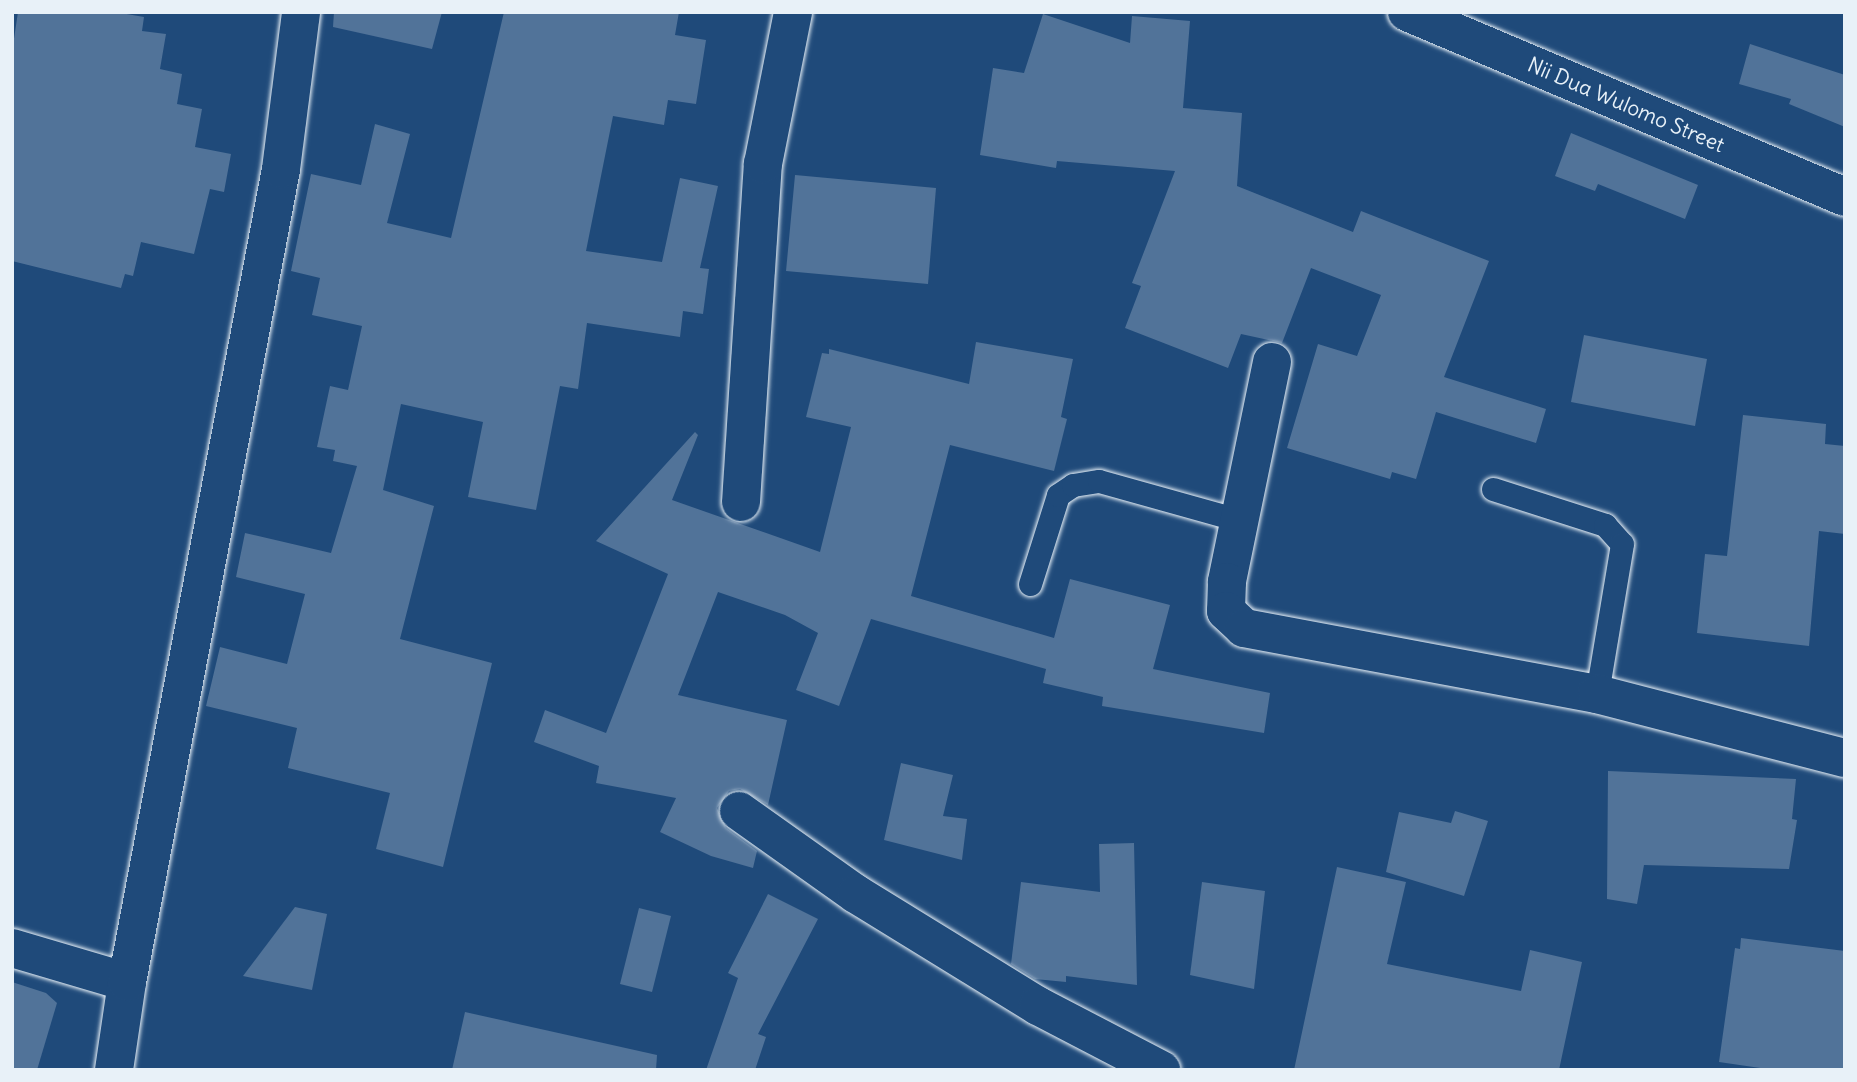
<!DOCTYPE html>
<style>
body{margin:0}
#map{position:relative;width:1857px;height:1082px;overflow:hidden;background:#1f4a7a;font-family:Delius,sans-serif}
div>[style]{position:absolute}
[style*='--x']{left:calc(var(--x)*1px);top:calc(var(--y)*1px);width:calc(var(--w)*1px);rotate:calc(var(--a)*1deg)}
.building>*{inset:0;background:#517399}
.roads{filter:drop-shadow(0 0 2px #e8f1f8) drop-shadow(0 0 2px #e8f1f8)}
.service>*{height:23px;margin:-11.5px;padding:0 11.5px;transform-origin:11.5px;border-radius:11.5px;background:#1f4a7a}
.minor>*{height:38px;margin:-19px;padding:0 19px;transform-origin:19px;border-radius:19px;background:#1f4a7a}
span{translate:-50% -50%;white-space:nowrap;text-align:center;line-height:1.15;-webkit-text-stroke:5px #1f4a7a;paint-order:stroke}
.street-label{font-size:21px;color:#e8f1f8}
.frame{position:absolute;inset:0;border:14px solid #e8f1f8;pointer-events:none}
</style>
<div id="map">
<div class="building">
<div style="clip-path:polygon(18px 12px,115px 12px,144px 17px,142px 31px,166px 34px,160px 69px,182px 74px,177px 104px,202px 109px,195px 147px,231px 154px,224px 192px,210px 189px,194px 254px,141px 242px,133px 276px,125px 274px,121px 288px,12px 261px,12px 52px)"></div>
<div style="clip-path:polygon(334px 12px,442px 12px,432px 49px,333px 27px)"></div>
<div style="clip-path:polygon(504px 12px,679px 12px,675px 35px,706px 40px,696px 104px,668px 100px,664px 125px,613px 116px,586px 251px,662px 262px,680px 178px,718px 186px,700px 268px,709px 269px,703px 314px,683px 311px,680px 337px,587px 323px,578px 389px,560px 386px,536px 510px,468px 497px,483px 422px,401px 404px,383px 490px,434px 506px,400px 639px,492px 663px,443px 867px,376px 849px,390px 793px,288px 768px,297px 728px,206px 706px,220px 647px,287px 664px,305px 594px,236px 577px,245px 533px,331px 553px,357px 466px,333px 461px,335px 450px,317px 447px,330px 386px,348px 390px,362px 326px,312px 315px,320px 278px,291px 271px,311px 174px,361px 185px,375px 124px,410px 134px,387px 223px,451px 238px)"></div>
<div style="clip-path:polygon(1043px 14px,1130px 43px,1132px 16px,1190px 21px,1183px 108px,1242px 113px,1237px 186px,1353px 232px,1361px 211px,1489px 261px,1444px 377px,1546px 409px,1536px 443px,1436px 412px,1416px 479px,1392px 472px,1390px 479px,1287px 448px,1318px 344px,1357px 356px,1381px 295px,1311px 268px,1282px 343px,1241px 334px,1228px 368px,1125px 328px,1141px 286px,1132px 283px,1175px 171px,1057px 161px,1056px 168px,980px 155px,993px 68px,1024px 73px)"></div>
<div style="clip-path:polygon(1750px 44px,1845px 75px,1845px 127px,1789px 104px,1791px 99px,1739px 84px)"></div>
<div style="clip-path:polygon(1571px 133px,1698px 185px,1685px 219px,1598px 184px,1595px 191px,1555px 176px)"></div>
<div style="clip-path:polygon(795px 175px,936px 188px,928px 284px,786px 271px)"></div>
<div style="clip-path:polygon(1584px 335px,1707px 359px,1695px 426px,1571px 402px)"></div>
<div style="clip-path:polygon(976px 342px,1073px 359px,1061px 417px,1067px 419px,1054px 471px,950px 445px,911px 596px,1054px 638px,1070px 579px,1170px 605px,1153px 669px,1270px 693px,1264px 733px,1102px 706px,1103px 697px,1043px 683px,1046px 669px,871px 619px,839px 706px,796px 690px,818px 633px,785px 615px,718px 592px,678px 695px,787px 720px,768px 805px,740px 789px,729px 791px,717px 808px,726px 828px,757px 851px,753px 868px,711px 856px,660px 832px,676px 798px,596px 783px,599px 766px,534px 742px,545px 710px,606px 733px,668px 574px,596px 541px,695px 432px,698px 435px,672px 500px,820px 552px,851px 427px,806px 417px,822px 353px,829px 354px,829px 349px,969px 384px)"></div>
<div style="clip-path:polygon(1743px 415px,1826px 424px,1825px 444px,1845px 446px,1845px 534px,1819px 531px,1809px 646px,1697px 633px,1705px 554px,1727px 556px)"></div>
<div style="clip-path:polygon(901px 763px,953px 775px,943px 816px,967px 819px,962px 860px,884px 840px)"></div>
<div style="clip-path:polygon(1608px 771px,1796px 779px,1792px 819px,1797px 820px,1789px 869px,1644px 865px,1637px 904px,1607px 899px)"></div>
<div style="clip-path:polygon(1455px 811px,1488px 821px,1464px 896px,1386px 872px,1399px 812px,1451px 823px)"></div>
<div style="clip-path:polygon(1134px 843px,1137px 985px,1066px 976px,1066px 982px,1035px 979px,1011px 964px,1021px 882px,1100px 892px,1099px 844px)"></div>
<div style="clip-path:polygon(1337px 867px,1406px 882px,1387px 964px,1521px 991px,1530px 950px,1582px 962px,1559px 1070px,1294px 1070px)"></div>
<div style="clip-path:polygon(1202px 882px,1265px 891px,1254px 989px,1190px 975px)"></div>
<div style="clip-path:polygon(768px 894px,818px 919px,758px 1034px,766px 1037px,755px 1070px,706px 1070px,738px 978px,728px 973px)"></div>
<div style="clip-path:polygon(295px 907px,327px 914px,312px 990px,243px 976px)"></div>
<div style="clip-path:polygon(639px 908px,671px 916px,652px 992px,620px 984px)"></div>
<div style="clip-path:polygon(1741px 938px,1845px 951px,1845px 1070px,1774px 1070px,1719px 1062px,1735px 948px,1740px 949px)"></div>
<div style="clip-path:polygon(12px 982px,46px 993px,57px 1003px,37px 1070px,12px 1070px)"></div>
<div style="clip-path:polygon(465px 1012px,657px 1055px,656px 1070px,452px 1070px)"></div>
</div>
<div class="roads">
<div class="service">
<div style="--x:1493;--y:489;--w:118;--a:17.8"></div>
<div style="--x:1605;--y:525;--w:25;--a:48"></div>
<div style="--x:1622;--y:544;--w:152;--a:99.5"></div>
<div style="--x:1030;--y:584;--w:93;--a:-72.5"></div>
<div style="--x:1058;--y:495;--w:18;--a:-34"></div>
<div style="--x:1073;--y:485;--w:26;--a:-9"></div>
<div style="--x:1099;--y:481;--w:145;--a:15.6"></div>
</div>
<div class="minor">
<div style="--x:1407;--y:12;--w:475;--a:22.9"></div>
<div style="--x:1272;--y:362;--w:225;--a:101.6"></div>
<div style="--x:1227;--y:582;--w:29;--a:92"></div>
<div style="--x:1226;--y:611;--w:25;--a:43"></div>
<div style="--x:1244;--y:628;--w:359;--a:10.6"></div>
<div style="--x:1597;--y:694;--w:256;--a:14.5"></div>
<div style="--x:741;--y:502;--w:339;--a:-86.3"></div>
<div style="--x:763;--y:164;--w:155;--a:-78.8"></div>
<div style="--x:739;--y:811;--w:143;--a:35.4"></div>
<div style="--x:856;--y:894;--w:214;--a:31.6"></div>
<div style="--x:1038;--y:1006;--w:139;--a:27.5"></div>
<div style="--x:12;--y:948;--w:120;--a:16.5"></div>
<div style="--x:114;--y:1070;--w:89;--a:-81.6"></div>
<div style="--x:127;--y:982;--w:827;--a:-79.27"></div>
<div style="--x:281;--y:169;--w:158;--a:-82.7"></div>
</div>
</div>
<div class="street-label">
<span style="left:1626px;top:105px;rotate:23deg">Nii Dua Wulomo Street</span>
</div>
<div class="frame"></div>
</div>
